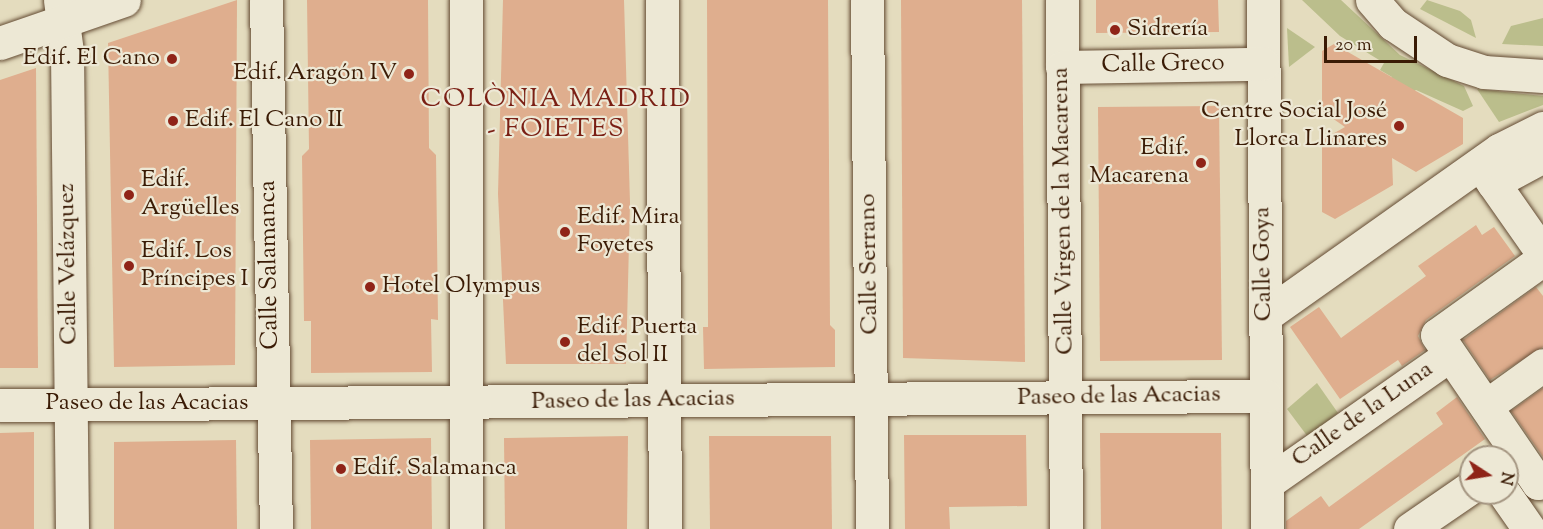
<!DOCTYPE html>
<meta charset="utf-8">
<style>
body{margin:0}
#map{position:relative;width:1543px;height:529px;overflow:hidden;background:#e4dcbe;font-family:"Sorts Mill Goudy",serif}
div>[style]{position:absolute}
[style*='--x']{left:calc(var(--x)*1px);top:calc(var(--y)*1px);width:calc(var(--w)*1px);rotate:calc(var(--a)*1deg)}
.green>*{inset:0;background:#bbbe8c}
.building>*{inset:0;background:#dfae8e}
.roads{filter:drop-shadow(0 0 2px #644b33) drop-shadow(0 0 2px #644b33)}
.street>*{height:33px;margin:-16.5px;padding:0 16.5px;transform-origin:16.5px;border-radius:16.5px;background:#ede8d5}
.dots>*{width:16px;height:16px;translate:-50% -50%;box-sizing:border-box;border:3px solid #ede8d5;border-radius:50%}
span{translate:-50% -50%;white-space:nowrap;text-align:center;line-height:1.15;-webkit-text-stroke:4.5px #ede8d5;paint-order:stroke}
.poi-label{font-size:24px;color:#3a1b05}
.left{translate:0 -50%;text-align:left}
.right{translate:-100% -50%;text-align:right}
.street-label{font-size:24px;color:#3a1b05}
.neighbourhood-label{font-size:26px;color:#7a1f14;letter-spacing:1.5px}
.north{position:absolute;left:1459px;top:445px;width:60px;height:60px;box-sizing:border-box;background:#ede8d5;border:2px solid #a59682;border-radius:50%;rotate:102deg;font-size:16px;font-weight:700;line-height:24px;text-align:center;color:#3a1b05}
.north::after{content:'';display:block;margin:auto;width:21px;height:27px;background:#8f2418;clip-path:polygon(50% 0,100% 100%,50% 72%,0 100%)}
.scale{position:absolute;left:1324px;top:36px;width:93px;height:27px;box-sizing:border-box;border:3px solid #3a1b05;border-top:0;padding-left:8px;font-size:18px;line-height:21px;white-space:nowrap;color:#3a1b05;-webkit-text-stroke:4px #ede8d5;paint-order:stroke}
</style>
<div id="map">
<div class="green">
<div style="clip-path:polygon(1302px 0,1341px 0,1400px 55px,1464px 86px,1473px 106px,1463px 111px,1416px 90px,1405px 97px,1392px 90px,1392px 77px,1380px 70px,1384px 63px,1340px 36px)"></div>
<div style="clip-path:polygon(1427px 0,1460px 11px,1471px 20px,1476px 38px,1420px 9px)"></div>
<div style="clip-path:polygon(1543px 18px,1543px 46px,1502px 44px,1511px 26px)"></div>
<div style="clip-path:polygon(1287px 28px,1315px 47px,1289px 67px)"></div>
<div style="clip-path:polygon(1477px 89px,1543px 96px,1543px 105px,1499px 122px)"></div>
<div style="clip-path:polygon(1317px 383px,1338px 413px,1308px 437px,1287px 409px)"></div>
</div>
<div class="building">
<div style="clip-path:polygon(237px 0,235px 365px,114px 367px,108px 43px)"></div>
<div style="clip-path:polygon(307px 0,428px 0,429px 148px,436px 155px,438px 320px,431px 319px,432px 372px,311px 373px,311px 321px,304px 321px,302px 156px,309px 149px)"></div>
<div style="clip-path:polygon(503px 0,624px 0,630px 203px,626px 364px,506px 364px,498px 194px)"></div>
<div style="clip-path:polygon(707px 0,828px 0,830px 325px,835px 330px,835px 367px,704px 369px,703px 327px,708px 327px)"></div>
<div style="clip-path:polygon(901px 0,1022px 0,1025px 362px,903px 358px)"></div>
<div style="clip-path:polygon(1096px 0,1218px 0,1219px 32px,1096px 33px)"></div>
<div style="clip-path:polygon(1334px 44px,1463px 118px,1463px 144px,1416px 172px,1392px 158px,1393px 185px,1335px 219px,1322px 212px,1322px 140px,1345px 127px,1322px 111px,1322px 51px)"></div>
<div style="clip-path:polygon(36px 68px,38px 368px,0 368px,0 80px)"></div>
<div style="clip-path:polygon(1219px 106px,1222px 360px,1100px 361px,1098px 107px)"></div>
<div style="clip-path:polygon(1476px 225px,1482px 235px,1494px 227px,1515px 256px,1426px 320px,1418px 336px,1425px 350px,1402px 366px,1398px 360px,1340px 399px,1290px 327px,1319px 307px,1341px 338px,1426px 276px,1418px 266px)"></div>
<div style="clip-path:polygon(1536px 287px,1543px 296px,1543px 347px,1490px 380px,1463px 340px)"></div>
<div style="clip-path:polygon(1543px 388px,1543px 457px,1511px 411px)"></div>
<div style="clip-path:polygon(1457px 397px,1485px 439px,1359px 529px,1286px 529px,1286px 521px,1321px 496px,1329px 507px,1443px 424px,1436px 413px)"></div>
<div style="clip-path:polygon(34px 432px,34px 529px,0 529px,0 433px)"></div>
<div style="clip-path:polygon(1100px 433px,1221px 433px,1222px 529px,1101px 529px)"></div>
<div style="clip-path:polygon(904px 435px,1026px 435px,1027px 506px,949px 507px,950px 529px,905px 529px)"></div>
<div style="clip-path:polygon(628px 436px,627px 529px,505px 529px,504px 438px)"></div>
<div style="clip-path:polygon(709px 436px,831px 436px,832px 529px,710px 529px)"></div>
<div style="clip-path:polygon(431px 438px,432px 529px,311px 529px,310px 440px)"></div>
<div style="clip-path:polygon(236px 440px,237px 529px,114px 529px,114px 442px)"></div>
</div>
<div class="roads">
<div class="street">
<div style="--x:60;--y:0;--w:52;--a:82.3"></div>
<div style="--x:67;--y:52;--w:477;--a:89.4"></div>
<div style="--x:266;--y:0;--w:529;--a:88.92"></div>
<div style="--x:662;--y:0;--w:529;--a:89.68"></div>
<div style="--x:867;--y:0;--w:529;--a:89.46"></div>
<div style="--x:1062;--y:0;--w:529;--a:89.57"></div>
<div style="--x:1263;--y:0;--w:529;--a:89.57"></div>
<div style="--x:1372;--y:0;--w:32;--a:49"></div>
<div style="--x:1393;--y:24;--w:65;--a:33.7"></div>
<div style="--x:1447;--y:60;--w:39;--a:18"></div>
<div style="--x:1484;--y:72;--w:59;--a:3.9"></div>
<div style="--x:0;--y:43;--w:131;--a:-19.1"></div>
<div style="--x:1062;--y:67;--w:201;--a:-0.9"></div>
<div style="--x:1480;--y:164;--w:110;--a:55"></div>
<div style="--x:1493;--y:183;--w:57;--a:-28.4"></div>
<div style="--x:1543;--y:259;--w:130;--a:144.4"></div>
<div style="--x:1437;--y:335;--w:179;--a:55.7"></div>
<div style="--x:1538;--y:483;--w:6;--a:-31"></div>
<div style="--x:1266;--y:315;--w:286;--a:-35.3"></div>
<div style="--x:1499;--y:150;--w:49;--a:-26.6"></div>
<div style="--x:0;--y:405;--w:1266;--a:-0.41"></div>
<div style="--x:1486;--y:406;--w:70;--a:-35.7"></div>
<div style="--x:1267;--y:483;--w:223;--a:-35"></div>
<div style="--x:1504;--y:493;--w:44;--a:55.2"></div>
<div style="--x:466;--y:529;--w:529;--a:-90"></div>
<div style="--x:1410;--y:529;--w:74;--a:-34.5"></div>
</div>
</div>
<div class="dots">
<div style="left:1115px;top:30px;background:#8f2418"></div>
<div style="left:172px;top:59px;background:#8f2418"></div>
<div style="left:409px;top:74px;background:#8f2418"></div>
<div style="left:173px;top:121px;background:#8f2418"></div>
<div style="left:1399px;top:126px;background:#8f2418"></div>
<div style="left:1201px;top:163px;background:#8f2418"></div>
<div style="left:129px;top:195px;background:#8f2418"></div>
<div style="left:565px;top:232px;background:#8f2418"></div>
<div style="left:129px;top:266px;background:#8f2418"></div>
<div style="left:370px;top:287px;background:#8f2418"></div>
<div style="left:565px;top:342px;background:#8f2418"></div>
<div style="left:341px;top:469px;background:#8f2418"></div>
</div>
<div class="poi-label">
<span class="left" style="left:1127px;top:30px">Sidrería</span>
<span class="right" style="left:160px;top:59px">Edif. El Cano</span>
<span class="right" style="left:397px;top:74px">Edif. Aragón IV</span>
<span class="right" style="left:1387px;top:126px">Centre Social José<br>Llorca Llinares</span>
<span class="left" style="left:185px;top:121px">Edif. El Cano II</span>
<span class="right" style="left:1189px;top:163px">Edif.<br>Macarena</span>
<span class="left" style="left:141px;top:195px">Edif.<br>Argüelles</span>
<span class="left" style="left:577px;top:232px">Edif. Mira<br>Foyetes</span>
<span class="left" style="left:141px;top:266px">Edif. Los<br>Príncipes I</span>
<span class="left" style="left:382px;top:287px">Hotel Olympus</span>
<span class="left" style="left:577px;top:342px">Edif. Puerta<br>del Sol II</span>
<span class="left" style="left:353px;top:469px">Edif. Salamanca</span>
</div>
<div class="street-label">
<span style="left:1163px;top:65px;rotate:-1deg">Calle Greco</span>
<span style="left:1064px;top:211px;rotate:-91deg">Calle Virgen de la Macarena</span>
<span style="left:69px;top:264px;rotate:-91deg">Calle Velázquez</span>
<span style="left:870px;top:264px;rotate:-91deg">Calle Serrano</span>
<span style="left:1264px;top:264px;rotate:-91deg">Calle Goya</span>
<span style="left:270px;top:265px;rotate:-91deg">Calle Salamanca</span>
<span style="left:1119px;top:397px;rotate:-1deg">Paseo de las Acacias</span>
<span style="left:633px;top:401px;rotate:-1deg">Paseo de las Acacias</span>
<span style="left:147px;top:404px">Paseo de las Acacias</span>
<span style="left:1363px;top:415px;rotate:-35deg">Calle de la Luna</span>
</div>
<div class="neighbourhood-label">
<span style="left:556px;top:115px">COLÒNIA MADRID<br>- FOIETES</span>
</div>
<div class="north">N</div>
<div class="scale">20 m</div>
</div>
